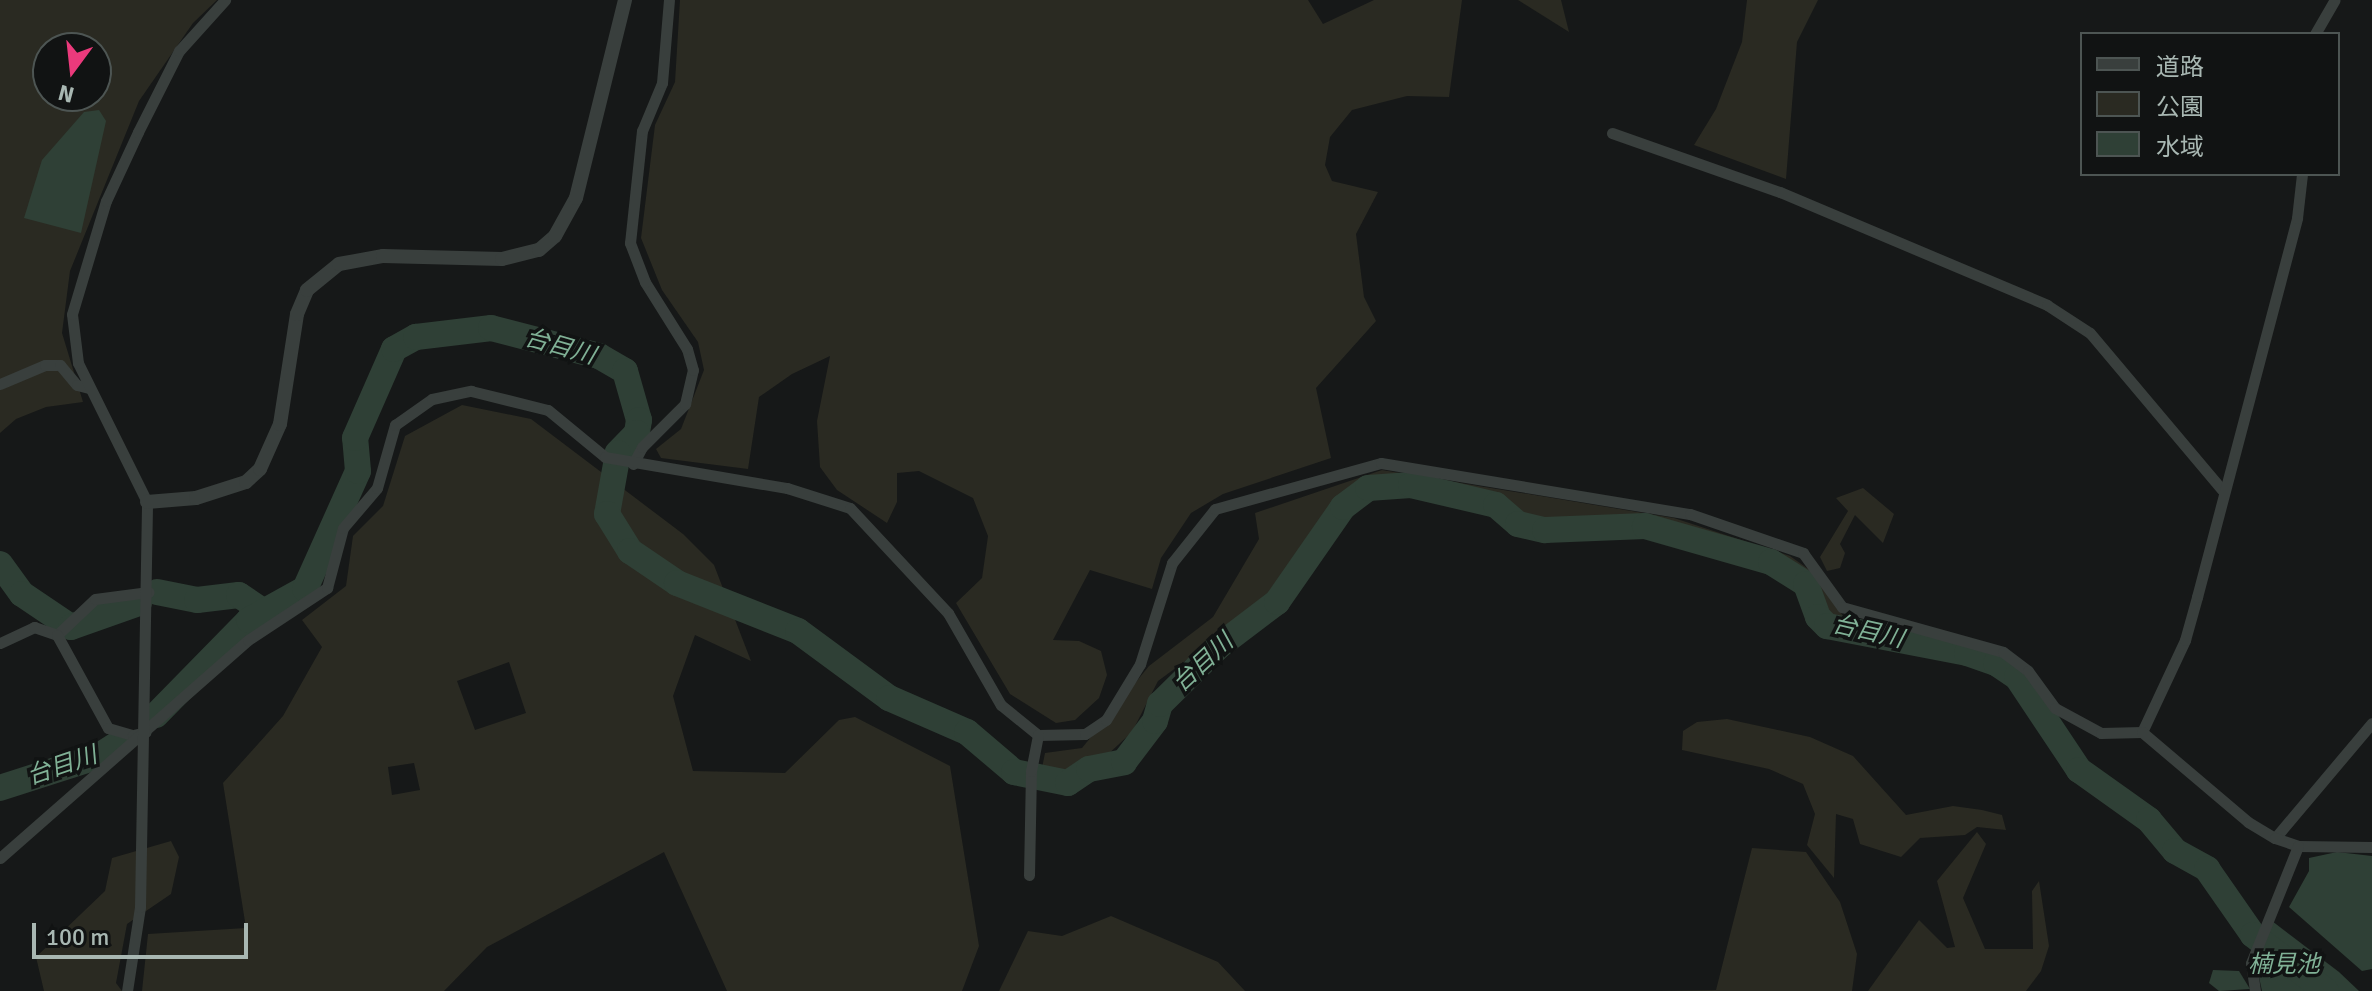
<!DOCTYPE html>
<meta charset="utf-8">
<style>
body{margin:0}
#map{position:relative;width:2372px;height:991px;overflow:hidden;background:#161818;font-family:Signika,"Noto Sans JP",sans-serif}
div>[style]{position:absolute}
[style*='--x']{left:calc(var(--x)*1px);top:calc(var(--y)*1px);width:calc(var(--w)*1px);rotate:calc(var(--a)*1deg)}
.green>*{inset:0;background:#2a2a22}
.water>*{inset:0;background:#2f4036}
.river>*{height:26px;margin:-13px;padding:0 13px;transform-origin:13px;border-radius:13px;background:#2f4036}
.minor>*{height:11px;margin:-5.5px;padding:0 5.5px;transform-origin:5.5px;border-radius:5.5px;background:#393f3d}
.tertiary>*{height:14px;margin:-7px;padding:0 7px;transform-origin:7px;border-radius:7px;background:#393f3d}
span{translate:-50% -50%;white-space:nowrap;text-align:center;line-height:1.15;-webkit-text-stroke:7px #111313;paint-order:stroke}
.water-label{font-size:24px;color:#80b196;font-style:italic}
.legend{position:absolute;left:2080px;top:32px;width:260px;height:144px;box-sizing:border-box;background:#111313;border:2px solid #4d5553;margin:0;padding:10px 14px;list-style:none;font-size:24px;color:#a8b7b2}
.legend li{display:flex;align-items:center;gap:16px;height:40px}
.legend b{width:40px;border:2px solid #4d5553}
.north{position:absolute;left:32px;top:32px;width:80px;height:80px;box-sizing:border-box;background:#111313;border:2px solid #4d5553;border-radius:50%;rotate:195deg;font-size:22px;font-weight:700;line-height:32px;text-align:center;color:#a8b7b2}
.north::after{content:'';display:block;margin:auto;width:28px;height:36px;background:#eb3a7c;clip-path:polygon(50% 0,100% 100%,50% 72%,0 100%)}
.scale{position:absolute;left:32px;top:923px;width:216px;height:36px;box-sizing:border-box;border:4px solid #a8b7b2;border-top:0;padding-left:10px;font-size:24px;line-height:28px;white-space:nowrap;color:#a8b7b2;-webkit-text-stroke:6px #111313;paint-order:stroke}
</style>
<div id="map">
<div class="green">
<div style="clip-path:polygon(evenodd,0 0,217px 0,193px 23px,139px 101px,70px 271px,62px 333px,83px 402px,46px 407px,16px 419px,0 433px,0 0,48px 48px,96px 48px,96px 96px,48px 96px,48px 48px)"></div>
<div style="clip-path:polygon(680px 0,1308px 0,1323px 24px,1374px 0,1462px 0,1449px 97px,1407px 96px,1352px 110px,1330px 137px,1325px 165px,1332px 181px,1378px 192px,1356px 234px,1364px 297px,1376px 321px,1316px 388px,1331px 458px,1223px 494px,1191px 513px,1161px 558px,1152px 589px,1090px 570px,1053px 640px,1079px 641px,1101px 651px,1107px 675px,1099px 698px,1075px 720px,1056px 723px,1010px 694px,956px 603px,982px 578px,988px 536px,973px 498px,919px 471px,897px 473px,897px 502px,887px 523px,837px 490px,820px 467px,817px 421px,830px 356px,792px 374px,759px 397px,748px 469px,661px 458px,656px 449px,681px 429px,704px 370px,698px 342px,662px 290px,641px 238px,655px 125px,675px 82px)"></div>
<div style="clip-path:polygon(1518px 0,1561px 0,1569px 32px)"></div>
<div style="clip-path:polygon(1747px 0,1818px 0,1797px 42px,1786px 179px,1694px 145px,1716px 109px,1742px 42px)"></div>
<div style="clip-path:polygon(evenodd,462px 405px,531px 419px,683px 534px,714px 565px,751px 661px,695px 635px,673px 696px,693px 771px,785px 773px,839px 720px,855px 717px,950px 766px,979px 946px,962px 991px,727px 991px,664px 852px,487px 947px,444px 991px,142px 991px,148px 934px,246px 928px,223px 783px,283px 716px,322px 647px,302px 620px,346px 586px,353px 536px,383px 506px,405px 436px,462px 405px,509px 662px,526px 713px,475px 730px,457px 681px,509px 662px,462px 405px,414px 763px,420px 790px,392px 795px,388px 767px,414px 763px)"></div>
<div style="clip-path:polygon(1382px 470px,1674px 518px,1790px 556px,1814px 573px,1843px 616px,1882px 628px,1843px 627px,1827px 620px,1808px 579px,1789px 562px,1662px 520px,1553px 524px,1522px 519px,1502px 502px,1454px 490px,1389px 478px,1365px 481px,1336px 500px,1268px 600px,1158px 681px,1132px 732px,1104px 758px,1082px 763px,1063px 778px,1041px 773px,1045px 753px,1082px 748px,1149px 666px,1213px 617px,1259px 539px,1255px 513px)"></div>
<div style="clip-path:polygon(1863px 488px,1894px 514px,1883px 543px,1855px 515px,1840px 544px,1845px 553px,1840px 568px,1827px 571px,1820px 557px,1848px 511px,1836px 498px)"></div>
<div style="clip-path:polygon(1727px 719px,1810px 737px,1853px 756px,1906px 815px,1953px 806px,1982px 810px,2002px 815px,2006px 830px,1977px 827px,1965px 835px,1920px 838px,1901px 857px,1860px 844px,1853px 819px,1836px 814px,1834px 878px,1807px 845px,1815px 814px,1803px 784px,1769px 769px,1682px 750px,1683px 731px,1697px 722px)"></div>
<div style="clip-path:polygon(1977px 832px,1986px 844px,1963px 898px,1985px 949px,2033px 949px,2032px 891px,2039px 881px,2049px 946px,2041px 971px,2026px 991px,1868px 991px,1919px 920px,1947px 948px,1955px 947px,1937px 881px)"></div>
<div style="clip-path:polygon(171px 841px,179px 857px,171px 894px,127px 924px,116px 983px,122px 991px,44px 991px,36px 957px,105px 891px,112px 858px)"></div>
<div style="clip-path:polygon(1752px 848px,1806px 852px,1840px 902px,1857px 954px,1852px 991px,1656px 991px,1716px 990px)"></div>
<div style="clip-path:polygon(1111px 916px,1218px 962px,1245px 991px,999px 991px,1028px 931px,1062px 936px)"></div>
</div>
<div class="water">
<div style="clip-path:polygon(99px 110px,106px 121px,81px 233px,24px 218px,42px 160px,84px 112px)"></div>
<div style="clip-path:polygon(2337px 852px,2372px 856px,2372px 969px,2362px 971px,2289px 907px,2309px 871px,2309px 858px)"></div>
<div style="clip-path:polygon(2272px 921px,2339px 972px,2359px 991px,2262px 991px,2256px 963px)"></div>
<div style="clip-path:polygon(2213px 970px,2239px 971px,2250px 989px,2219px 991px,2209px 983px)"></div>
</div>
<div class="river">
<div style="--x:0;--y:564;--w:37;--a:54"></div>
<div style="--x:22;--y:594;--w:59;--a:34"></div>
<div style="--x:71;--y:627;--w:72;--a:-19.4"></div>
<div style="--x:157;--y:592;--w:41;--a:11.3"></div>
<div style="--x:197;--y:600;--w:42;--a:-6.8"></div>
<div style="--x:239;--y:595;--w:29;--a:34"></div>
<div style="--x:156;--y:715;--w:133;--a:-45.6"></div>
<div style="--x:249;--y:620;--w:64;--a:-29"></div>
<div style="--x:305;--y:589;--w:129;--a:-65.8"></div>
<div style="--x:358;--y:471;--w:33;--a:-95"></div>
<div style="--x:355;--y:438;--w:97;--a:-66.3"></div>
<div style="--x:394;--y:349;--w:25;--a:-29"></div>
<div style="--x:416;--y:337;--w:76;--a:-6.8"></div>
<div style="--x:491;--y:328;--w:112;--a:14.5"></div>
<div style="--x:599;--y:356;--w:30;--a:30"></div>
<div style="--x:625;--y:371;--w:51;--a:74.1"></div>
<div style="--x:639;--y:420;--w:13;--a:99"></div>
<div style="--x:637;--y:433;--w:28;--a:134"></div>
<div style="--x:618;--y:453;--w:62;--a:100.2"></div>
<div style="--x:607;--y:514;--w:44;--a:58.1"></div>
<div style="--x:630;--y:551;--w:57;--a:34.2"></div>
<div style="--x:677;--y:583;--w:130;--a:21.6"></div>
<div style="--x:798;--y:631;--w:113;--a:36.4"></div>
<div style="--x:889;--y:698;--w:85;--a:23.6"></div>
<div style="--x:967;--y:732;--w:62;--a:40.4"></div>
<div style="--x:1014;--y:772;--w:55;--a:11.5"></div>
<div style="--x:1068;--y:783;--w:25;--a:-34"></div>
<div style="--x:1089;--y:769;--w:36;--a:-11"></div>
<div style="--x:1124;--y:762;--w:51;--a:-52.9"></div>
<div style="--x:1155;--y:721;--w:18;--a:-74"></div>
<div style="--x:1160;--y:704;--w:83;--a:-44.5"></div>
<div style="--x:1219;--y:646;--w:73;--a:-37.2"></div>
<div style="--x:1277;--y:602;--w:116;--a:-55.2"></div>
<div style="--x:1343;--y:507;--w:31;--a:-37"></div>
<div style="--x:1368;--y:488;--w:43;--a:-4"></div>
<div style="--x:1411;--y:485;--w:87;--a:13.2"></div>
<div style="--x:1496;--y:505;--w:29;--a:41"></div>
<div style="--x:1518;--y:524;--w:28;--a:13"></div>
<div style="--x:1545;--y:530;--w:100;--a:-2.3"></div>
<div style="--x:1645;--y:526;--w:131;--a:15.9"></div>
<div style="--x:1771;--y:562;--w:41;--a:32.2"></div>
<div style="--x:1806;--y:584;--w:35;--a:70"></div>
<div style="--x:1818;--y:617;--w:13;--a:45"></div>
<div style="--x:1827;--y:626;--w:143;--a:10.9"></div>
<div style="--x:1967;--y:653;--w:31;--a:19"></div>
<div style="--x:1996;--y:663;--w:25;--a:34"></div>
<div style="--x:2017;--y:677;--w:112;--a:56.3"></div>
<div style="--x:2079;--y:770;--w:86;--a:35.5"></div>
<div style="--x:2149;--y:820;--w:40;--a:50"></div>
<div style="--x:2175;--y:851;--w:37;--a:29"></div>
<div style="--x:2207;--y:869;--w:80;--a:55.1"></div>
<div style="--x:2253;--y:935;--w:92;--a:37.5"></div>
<div style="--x:0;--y:788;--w:104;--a:-17.9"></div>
<div style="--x:99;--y:756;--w:27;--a:-33"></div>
</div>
<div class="minor">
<div style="--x:2315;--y:34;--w:39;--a:-60"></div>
<div style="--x:1612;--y:133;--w:178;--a:19.4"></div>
<div style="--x:1780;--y:192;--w:290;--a:22.9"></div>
<div style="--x:2047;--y:305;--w:51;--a:33.1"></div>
<div style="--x:2090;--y:333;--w:205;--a:49.9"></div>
<div style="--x:0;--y:384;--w:49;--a:-22.9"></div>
<div style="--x:45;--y:365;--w:15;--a:0"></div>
<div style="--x:60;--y:365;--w:26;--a:50"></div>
<div style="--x:77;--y:385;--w:12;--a:14"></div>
<div style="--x:633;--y:464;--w:19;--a:-62"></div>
<div style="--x:642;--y:447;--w:61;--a:-45"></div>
<div style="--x:685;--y:404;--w:35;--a:-77"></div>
<div style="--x:693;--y:370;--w:22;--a:-106"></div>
<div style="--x:687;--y:349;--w:79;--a:-122.1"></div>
<div style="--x:645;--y:282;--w:42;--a:-111"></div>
<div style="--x:630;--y:243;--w:113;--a:-83.9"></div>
<div style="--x:642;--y:131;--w:52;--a:-67.4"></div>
<div style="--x:662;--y:83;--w:83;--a:-85.2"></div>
<div style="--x:57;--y:635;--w:52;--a:-43.5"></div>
<div style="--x:95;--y:599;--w:54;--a:-7.4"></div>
<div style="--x:0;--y:643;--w:38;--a:-25"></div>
<div style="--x:34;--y:627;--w:24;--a:19"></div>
<div style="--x:57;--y:635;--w:106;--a:61.3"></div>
<div style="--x:108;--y:728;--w:26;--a:16"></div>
<div style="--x:133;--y:735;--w:13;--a:-13"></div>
<div style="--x:2142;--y:732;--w:102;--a:-64.9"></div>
<div style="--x:2185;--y:640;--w:45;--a:-74.4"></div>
<div style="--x:2197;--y:597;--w:392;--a:-75.2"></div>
<div style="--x:2297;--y:218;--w:44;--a:-83.5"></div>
<div style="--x:2275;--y:838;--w:150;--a:-49.9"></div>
<div style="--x:0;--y:858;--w:330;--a:-41.3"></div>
<div style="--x:248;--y:640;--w:95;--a:-33.4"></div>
<div style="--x:327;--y:588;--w:62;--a:-75.1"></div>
<div style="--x:343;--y:528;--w:52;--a:-49.6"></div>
<div style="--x:377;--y:488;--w:66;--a:-74.1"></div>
<div style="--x:395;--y:425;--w:45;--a:-35.1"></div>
<div style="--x:432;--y:399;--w:40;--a:-12"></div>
<div style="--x:471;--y:391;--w:79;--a:13.9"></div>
<div style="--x:548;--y:410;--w:74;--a:39.5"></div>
<div style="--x:605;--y:457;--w:185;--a:9.7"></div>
<div style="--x:787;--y:488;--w:66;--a:17.6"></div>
<div style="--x:850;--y:508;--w:144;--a:47"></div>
<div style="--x:948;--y:613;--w:106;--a:60.1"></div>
<div style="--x:1001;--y:705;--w:48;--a:39"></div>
<div style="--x:1038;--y:735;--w:47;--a:-1.2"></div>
<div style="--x:1085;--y:734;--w:25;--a:-34"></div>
<div style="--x:1106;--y:720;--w:66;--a:-58.7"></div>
<div style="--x:1140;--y:664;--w:106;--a:-72.4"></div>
<div style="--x:1172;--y:563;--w:69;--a:-51.5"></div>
<div style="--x:1215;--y:509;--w:172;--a:-15.5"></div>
<div style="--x:1381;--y:463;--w:313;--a:9.4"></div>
<div style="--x:1690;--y:514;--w:120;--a:19"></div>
<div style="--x:1803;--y:553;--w:67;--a:54.2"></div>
<div style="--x:1842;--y:607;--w:167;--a:15.6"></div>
<div style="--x:2003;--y:652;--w:31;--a:37"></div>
<div style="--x:2028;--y:671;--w:46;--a:53.9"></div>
<div style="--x:2055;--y:708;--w:52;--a:28.5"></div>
<div style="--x:2101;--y:733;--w:41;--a:-1.4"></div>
<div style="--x:2142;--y:732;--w:139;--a:40.3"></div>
<div style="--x:2248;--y:822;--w:31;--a:31"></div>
<div style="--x:2275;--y:838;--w:24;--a:19"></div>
<div style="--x:2298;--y:846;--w:74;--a:0.8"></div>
<div style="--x:1029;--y:875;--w:104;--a:-88.9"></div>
<div style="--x:1031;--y:771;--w:37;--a:-79"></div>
<div style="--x:127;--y:991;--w:85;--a:-81.2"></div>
<div style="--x:140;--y:907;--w:405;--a:-89"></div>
<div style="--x:147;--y:502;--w:155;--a:-116.4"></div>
<div style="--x:78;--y:363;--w:49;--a:-97"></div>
<div style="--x:72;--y:314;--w:118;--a:-73.3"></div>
<div style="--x:106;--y:201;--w:76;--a:-65.1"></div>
<div style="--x:138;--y:132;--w:91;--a:-63.2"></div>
<div style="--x:179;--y:51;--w:69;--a:-48"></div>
<div style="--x:2255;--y:991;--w:28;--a:-98"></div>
<div style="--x:2251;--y:963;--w:126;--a:-68.1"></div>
</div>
<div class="tertiary">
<div style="--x:147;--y:502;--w:49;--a:-4.7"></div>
<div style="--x:196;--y:498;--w:52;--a:-17.7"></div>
<div style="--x:246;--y:482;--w:19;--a:-43"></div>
<div style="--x:260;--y:469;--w:49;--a:-66"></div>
<div style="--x:280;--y:424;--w:111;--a:-81.2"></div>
<div style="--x:297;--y:314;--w:26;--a:-67"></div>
<div style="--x:307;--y:290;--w:41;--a:-39.1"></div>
<div style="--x:339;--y:264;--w:45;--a:-10.3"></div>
<div style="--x:383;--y:256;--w:119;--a:1.4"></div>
<div style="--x:502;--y:259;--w:38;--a:-14"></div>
<div style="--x:539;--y:250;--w:21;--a:-41"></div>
<div style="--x:555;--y:236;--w:43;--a:-61.1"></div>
<div style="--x:576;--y:198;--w:204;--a:-76.1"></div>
</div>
<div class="water-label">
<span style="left:560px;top:347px;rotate:16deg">台目川</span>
<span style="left:1868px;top:632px;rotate:13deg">台目川</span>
<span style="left:1203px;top:663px;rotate:-43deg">台目川</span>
<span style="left:62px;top:766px;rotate:-19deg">台目川</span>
<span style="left:2284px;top:965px">楠見池</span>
</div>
<ul class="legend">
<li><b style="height:10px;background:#393f3d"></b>道路</li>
<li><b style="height:22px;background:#2a2a22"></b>公園</li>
<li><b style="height:22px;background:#2f4036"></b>水域</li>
</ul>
<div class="north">N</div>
<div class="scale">100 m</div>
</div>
